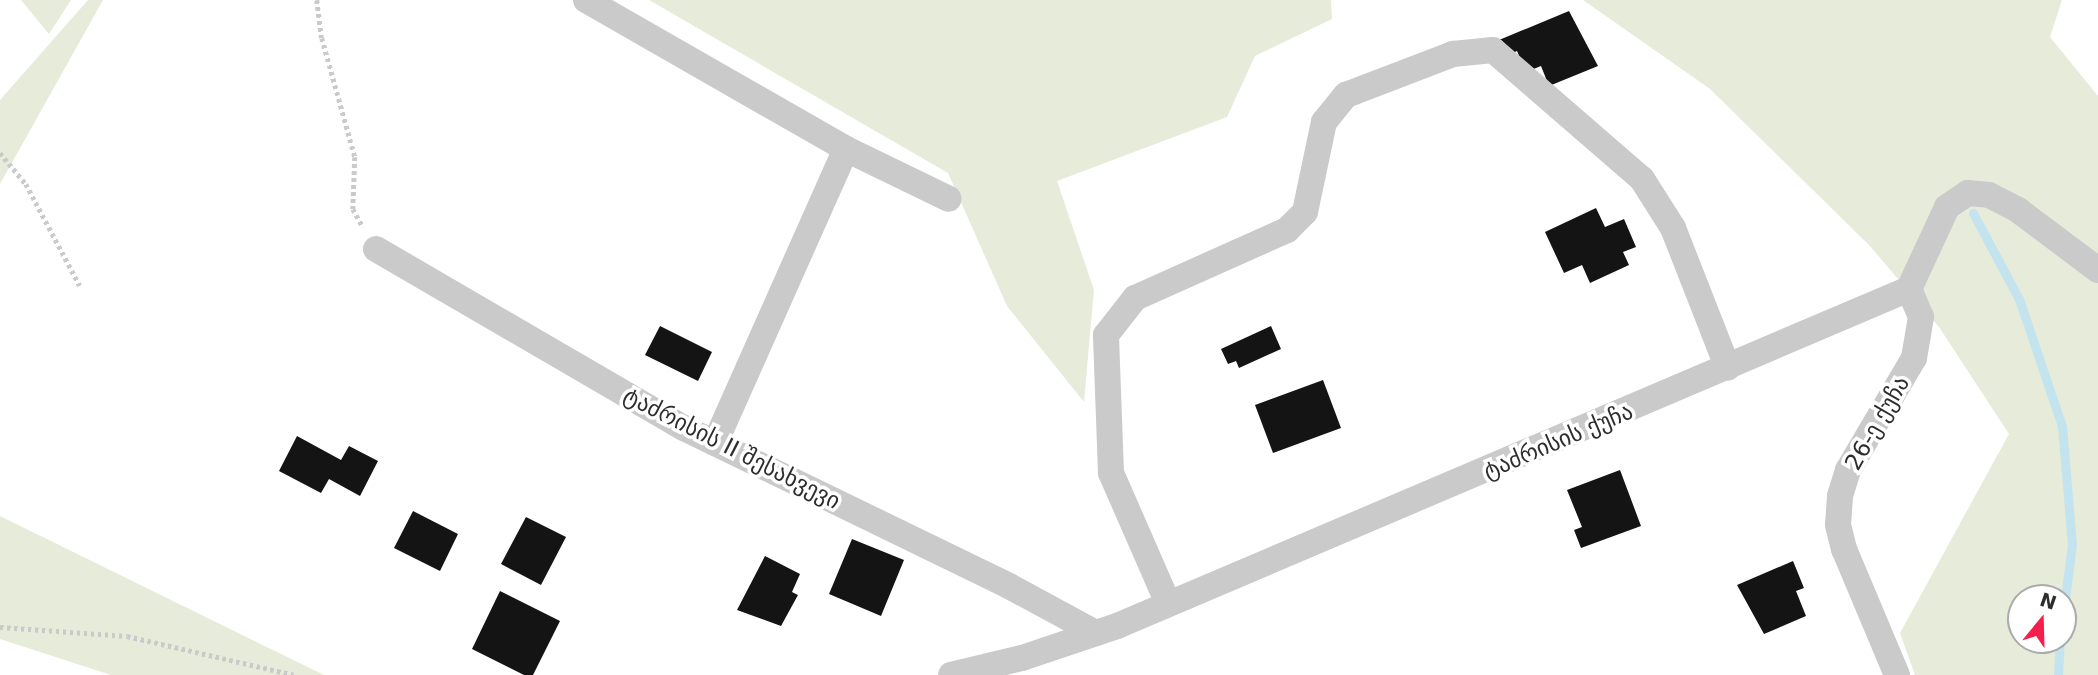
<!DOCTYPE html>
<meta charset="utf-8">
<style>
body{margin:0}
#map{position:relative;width:2098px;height:675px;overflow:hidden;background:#fff;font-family:"DejaVu Sans","Noto Sans Georgian",sans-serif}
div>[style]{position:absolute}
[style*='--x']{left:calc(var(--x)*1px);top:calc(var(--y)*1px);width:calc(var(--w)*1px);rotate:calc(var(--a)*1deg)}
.green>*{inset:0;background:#e6ecd9}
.stream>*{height:9px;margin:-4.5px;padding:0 4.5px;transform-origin:4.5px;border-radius:4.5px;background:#c3e3ee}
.building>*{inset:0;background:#141414}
.path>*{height:4.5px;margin-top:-2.25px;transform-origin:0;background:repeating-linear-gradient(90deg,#cacaca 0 3.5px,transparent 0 7px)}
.street>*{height:26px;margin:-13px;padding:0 13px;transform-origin:13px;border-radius:13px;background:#cacaca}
span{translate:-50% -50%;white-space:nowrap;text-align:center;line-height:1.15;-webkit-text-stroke:7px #fff;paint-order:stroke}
.street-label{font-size:23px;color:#2d2d2d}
.north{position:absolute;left:2007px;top:584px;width:70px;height:70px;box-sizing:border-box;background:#fff;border:2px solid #ababab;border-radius:50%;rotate:19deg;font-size:19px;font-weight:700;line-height:28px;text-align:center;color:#2d2d2d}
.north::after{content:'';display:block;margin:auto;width:24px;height:32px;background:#f41f4b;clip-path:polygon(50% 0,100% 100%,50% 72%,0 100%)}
</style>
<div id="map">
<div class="green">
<div style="clip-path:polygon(21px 0,71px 0,49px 34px)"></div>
<div style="clip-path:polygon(88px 0,103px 0,0 184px,0 100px)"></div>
<div style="clip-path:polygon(649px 0,1331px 0,1332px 19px,1255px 56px,1227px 117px,1057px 181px,1094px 290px,1084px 402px,1007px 306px,948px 173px)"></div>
<div style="clip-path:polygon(evenodd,1583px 0,2062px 0,2050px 37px,2098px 96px,2098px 675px,1915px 675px,1900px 633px,2009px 434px,1939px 327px,1869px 245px,1710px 89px,1583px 0,2021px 598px,2063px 598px,2063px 640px,2021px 640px,2021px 598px)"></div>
<div style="clip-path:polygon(0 516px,324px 675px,111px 675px,0 639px)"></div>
</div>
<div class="stream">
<div style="--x:1973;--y:213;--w:98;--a:61.9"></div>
<div style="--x:2019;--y:299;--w:134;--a:71.3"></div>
<div style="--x:2062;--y:426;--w:118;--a:85.2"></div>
<div style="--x:2072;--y:544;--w:71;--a:97.3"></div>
<div style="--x:2058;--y:675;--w:35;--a:-87"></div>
</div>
<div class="building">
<div style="clip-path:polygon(1569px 11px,1598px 66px,1549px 86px,1541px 66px,1526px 72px,1517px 51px,1506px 56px,1499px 40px)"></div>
<div style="clip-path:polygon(1596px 208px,1605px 227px,1624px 219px,1636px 247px,1623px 252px,1629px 265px,1590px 283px,1582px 265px,1564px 273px,1545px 232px)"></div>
<div style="clip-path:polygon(660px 326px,712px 352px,698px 381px,645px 355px)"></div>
<div style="clip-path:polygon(1271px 326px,1281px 349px,1239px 368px,1236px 361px,1228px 364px,1221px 349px)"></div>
<div style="clip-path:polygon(1323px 380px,1341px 428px,1273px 453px,1255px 405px)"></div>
<div style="clip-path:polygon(297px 436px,341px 460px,349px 446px,378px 461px,360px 496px,329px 479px,321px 493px,279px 471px)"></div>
<div style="clip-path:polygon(1620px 470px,1641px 526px,1581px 548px,1574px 530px,1582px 527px,1567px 490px)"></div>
<div style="clip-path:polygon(413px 511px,458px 534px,440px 571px,394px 548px)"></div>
<div style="clip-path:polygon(526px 517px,566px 537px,541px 585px,501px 564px)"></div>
<div style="clip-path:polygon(852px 539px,904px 560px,881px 616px,829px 594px)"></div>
<div style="clip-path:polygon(765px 556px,800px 574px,792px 592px,798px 595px,781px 626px,737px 610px)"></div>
<div style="clip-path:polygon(1793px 561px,1804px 588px,1796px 591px,1806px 616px,1764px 634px,1737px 585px)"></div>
<div style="clip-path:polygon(500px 591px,560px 621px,533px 675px,524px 675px,472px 649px)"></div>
</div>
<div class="path">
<div style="--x:317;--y:0;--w:38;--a:83"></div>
<div style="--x:322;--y:38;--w:123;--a:74.5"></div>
<div style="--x:355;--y:157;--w:52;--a:92.2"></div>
<div style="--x:353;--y:209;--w:21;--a:61"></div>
<div style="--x:0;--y:153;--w:40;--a:50"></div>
<div style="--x:26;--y:184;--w:115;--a:62.1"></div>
<div style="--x:0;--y:627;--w:127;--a:4.1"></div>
<div style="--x:127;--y:636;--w:171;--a:13.1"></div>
</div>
<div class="street">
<div style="--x:586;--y:0;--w:300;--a:29.8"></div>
<div style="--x:846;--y:149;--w:114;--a:25.9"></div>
<div style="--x:376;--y:249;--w:356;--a:30.2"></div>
<div style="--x:684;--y:428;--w:361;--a:25.9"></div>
<div style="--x:1009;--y:586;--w:99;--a:28.4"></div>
<div style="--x:715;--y:443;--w:322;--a:-66"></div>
<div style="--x:1167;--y:601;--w:140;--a:-113.6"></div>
<div style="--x:1111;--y:473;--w:138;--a:-92.1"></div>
<div style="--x:1106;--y:335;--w:47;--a:-51.9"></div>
<div style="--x:1135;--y:298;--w:167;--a:-24.1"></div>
<div style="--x:1287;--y:230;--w:25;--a:-45"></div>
<div style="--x:1305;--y:212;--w:92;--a:-78.1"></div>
<div style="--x:1324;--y:122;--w:35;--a:-51"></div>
<div style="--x:1346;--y:95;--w:115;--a:-21"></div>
<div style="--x:1453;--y:54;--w:40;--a:-5.7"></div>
<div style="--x:1493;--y:50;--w:197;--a:40.9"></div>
<div style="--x:1642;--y:179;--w:58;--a:57.7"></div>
<div style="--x:1673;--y:228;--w:150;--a:68.6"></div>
<div style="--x:951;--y:675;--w:73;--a:-13.5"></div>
<div style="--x:1022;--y:658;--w:100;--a:-18.6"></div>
<div style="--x:1117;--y:626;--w:861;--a:-23.05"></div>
<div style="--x:1909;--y:289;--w:90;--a:-65.1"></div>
<div style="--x:1947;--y:207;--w:25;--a:-34"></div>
<div style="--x:1968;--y:193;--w:21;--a:5"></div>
<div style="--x:1989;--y:195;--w:33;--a:27"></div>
<div style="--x:2018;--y:210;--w:100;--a:36.9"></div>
<div style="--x:1897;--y:675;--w:137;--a:-112.8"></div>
<div style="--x:1844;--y:549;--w:25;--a:-104"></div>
<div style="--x:1838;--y:525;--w:29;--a:-86"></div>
<div style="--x:1840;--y:496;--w:27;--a:-73"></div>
<div style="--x:1848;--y:470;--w:130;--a:-59.5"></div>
<div style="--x:1914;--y:358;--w:42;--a:-80.3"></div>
<div style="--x:1921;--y:317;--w:30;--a:-113"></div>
</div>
<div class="street-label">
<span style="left:1877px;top:423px;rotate:-60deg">26-ე ქუჩა</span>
<span style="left:1558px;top:441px;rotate:-23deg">ტაძრისის ქუჩა</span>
<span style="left:732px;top:448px;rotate:27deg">ტაძრისის II შესახვევი</span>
</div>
<div class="north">N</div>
</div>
